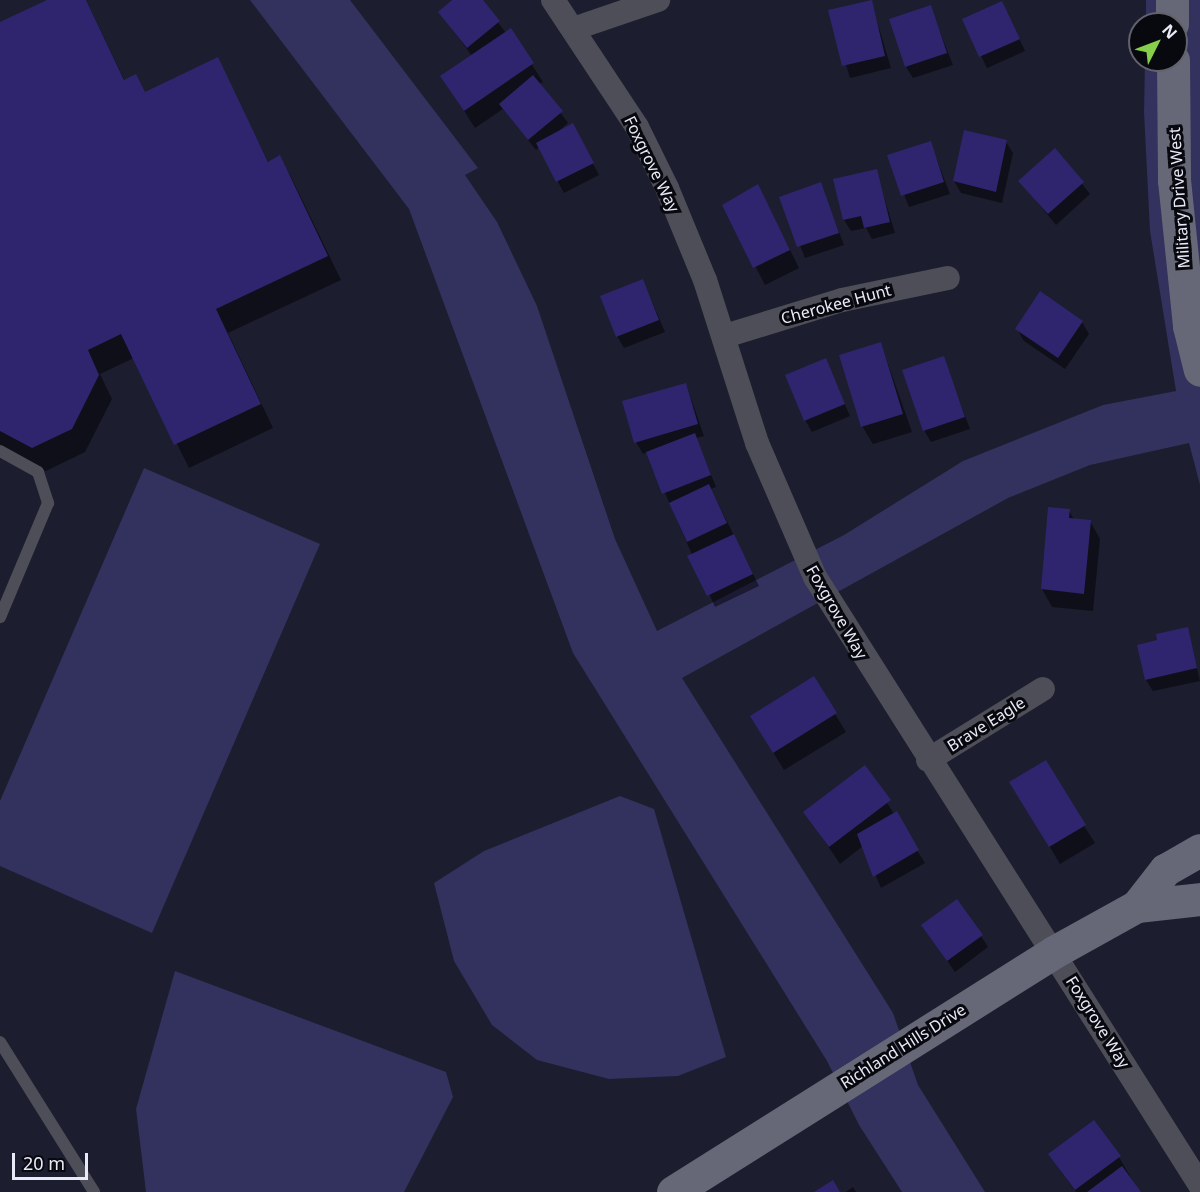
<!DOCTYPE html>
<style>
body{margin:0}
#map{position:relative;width:1200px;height:1192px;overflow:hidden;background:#1c1d2e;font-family:"Noto Sans",sans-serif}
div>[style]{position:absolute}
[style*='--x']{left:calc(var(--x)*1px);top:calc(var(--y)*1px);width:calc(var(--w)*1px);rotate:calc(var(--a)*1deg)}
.green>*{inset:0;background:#33315e}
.shadow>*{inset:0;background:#0007}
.building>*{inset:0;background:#2f256e}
.lane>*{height:12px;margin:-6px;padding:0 6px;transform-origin:6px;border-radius:6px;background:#4d4e57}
.street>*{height:24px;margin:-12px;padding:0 12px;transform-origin:12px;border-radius:12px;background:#4d4e57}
.secondary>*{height:33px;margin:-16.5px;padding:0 16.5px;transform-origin:16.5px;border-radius:16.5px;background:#676877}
span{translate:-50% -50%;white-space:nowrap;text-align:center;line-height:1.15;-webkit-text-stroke:6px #08080f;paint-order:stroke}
.street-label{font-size:16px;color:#e9eaf7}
.north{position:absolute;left:1128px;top:12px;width:60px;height:60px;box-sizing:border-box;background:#08080f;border:2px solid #62626c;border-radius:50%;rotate:48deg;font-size:16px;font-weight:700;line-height:24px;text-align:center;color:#e9eaf7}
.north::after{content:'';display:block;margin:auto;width:21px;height:27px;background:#87cf4b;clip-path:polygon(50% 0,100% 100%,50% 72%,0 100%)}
.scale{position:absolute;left:12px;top:1153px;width:76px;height:27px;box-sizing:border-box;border:3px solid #e9eaf7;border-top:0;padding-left:8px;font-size:18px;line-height:21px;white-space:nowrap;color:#e9eaf7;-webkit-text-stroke:4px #08080f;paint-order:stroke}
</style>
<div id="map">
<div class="green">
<div style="clip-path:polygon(250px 0,350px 0,478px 168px,465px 175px,497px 222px,537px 306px,615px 539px,657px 631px,844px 535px,963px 461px,1103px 405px,1176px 391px,1150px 231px,1144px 112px,1145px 60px,1176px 60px,1176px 24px,1146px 24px,1146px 0,1200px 0,1200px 485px,1189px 443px,1090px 465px,1008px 498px,682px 678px,893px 1013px,918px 1085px,985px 1192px,902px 1192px,859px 1125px,827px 1061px,573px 653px,409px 209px)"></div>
<div style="clip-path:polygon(144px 468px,320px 544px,152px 933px,0 866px,0 801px)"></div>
<div style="clip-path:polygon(620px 796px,654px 809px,726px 1057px,678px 1076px,609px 1079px,537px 1060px,492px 1025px,454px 961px,434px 883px,484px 851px)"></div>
<div style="clip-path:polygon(175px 971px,446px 1072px,453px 1097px,404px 1192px,146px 1192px,136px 1109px)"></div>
</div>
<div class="shadow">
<div style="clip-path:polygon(51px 0,86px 0,125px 81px,145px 93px,217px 59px,269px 163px,280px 157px,293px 181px,341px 280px,228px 333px,273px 428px,189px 468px,134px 358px,100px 374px,112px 399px,85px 452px,46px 471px,0 447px,0 24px)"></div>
<div style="clip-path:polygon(455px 0,481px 0,506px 33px,510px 30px,543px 82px,539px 84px,568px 123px,560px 130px,579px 137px,599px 175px,564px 193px,539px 147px,536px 150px,503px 109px,475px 128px,442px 76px,472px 56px,440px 13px)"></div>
<div style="clip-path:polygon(871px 1px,891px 68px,850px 78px,830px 11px)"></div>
<div style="clip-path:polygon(1002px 2px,1025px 51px,987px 68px,964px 20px)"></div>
<div style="clip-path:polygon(930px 7px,953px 65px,913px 78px,906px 67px)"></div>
<div style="clip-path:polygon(930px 142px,950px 194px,909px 207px,889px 156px)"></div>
<div style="clip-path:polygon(1006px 142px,1013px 153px,1002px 203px,961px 193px,954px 181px)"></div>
<div style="clip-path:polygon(1055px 150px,1090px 194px,1056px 225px,1020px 181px)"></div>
<div style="clip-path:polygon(876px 171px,895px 233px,872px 239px,866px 228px,851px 231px,844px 220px)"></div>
<div style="clip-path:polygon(820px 184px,844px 245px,805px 258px,781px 198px)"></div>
<div style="clip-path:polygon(758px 186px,799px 268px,765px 285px,724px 206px)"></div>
<div style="clip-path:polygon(643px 281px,665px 332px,624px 348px,617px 336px)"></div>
<div style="clip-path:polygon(1082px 322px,1089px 334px,1065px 369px,1024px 341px,1017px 329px)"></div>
<div style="clip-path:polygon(881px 344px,912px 432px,873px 444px,862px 426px)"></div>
<div style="clip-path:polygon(943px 358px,970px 429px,931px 442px,924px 430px)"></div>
<div style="clip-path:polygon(825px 360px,850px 416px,812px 432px,805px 420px)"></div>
<div style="clip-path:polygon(686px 384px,704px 436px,696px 438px,716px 487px,711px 489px,759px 586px,715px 607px,647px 452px,643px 454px,636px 442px)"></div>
<div style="clip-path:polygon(1069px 510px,1074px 520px,1090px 521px,1100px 539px,1093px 611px,1052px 607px,1042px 589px)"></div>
<div style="clip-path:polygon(1187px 628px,1200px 681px,1153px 691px,1146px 680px,1159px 642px)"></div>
<div style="clip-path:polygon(835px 714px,846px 732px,784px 770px,762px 734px)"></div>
<div style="clip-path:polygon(865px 768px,925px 863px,881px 888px,863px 846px,840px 864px,805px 812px)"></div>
<div style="clip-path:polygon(1022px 800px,1084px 826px,1095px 843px,1060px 864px)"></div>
<div style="clip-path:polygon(923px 925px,981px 936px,988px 947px,955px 972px)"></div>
<div style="clip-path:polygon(1093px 1123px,1119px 1157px,1139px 1192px,1076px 1192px,1057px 1166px,1050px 1155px)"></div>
<div style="clip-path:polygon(853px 1187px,856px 1192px,846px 1192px)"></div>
</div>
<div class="building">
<div style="clip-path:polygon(47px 0,86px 0,124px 80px,136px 74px,145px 92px,218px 57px,268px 162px,280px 155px,328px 256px,216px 309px,261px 404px,174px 445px,121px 334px,88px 350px,99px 375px,72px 429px,32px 448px,0 431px,0 22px)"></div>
<div style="clip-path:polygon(452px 0,483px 0,500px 21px,467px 48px,438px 12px)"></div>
<div style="clip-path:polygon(872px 0,885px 56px,842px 66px,828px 10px)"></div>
<div style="clip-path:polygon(1002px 1px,1020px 39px,979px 57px,962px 19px)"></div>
<div style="clip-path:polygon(931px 5px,947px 53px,905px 67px,889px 19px)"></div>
<div style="clip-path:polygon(511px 28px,534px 63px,464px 111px,440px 76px)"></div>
<div style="clip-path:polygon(533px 75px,563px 111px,528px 140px,499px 104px)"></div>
<div style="clip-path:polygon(573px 123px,594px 163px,556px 182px,536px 143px)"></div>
<div style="clip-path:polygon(964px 130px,1007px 140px,996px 192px,953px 181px)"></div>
<div style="clip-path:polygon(931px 141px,944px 182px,901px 196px,887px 155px)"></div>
<div style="clip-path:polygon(1055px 148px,1084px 182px,1048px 214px,1018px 181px)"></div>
<div style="clip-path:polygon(877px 169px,890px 222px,864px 228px,861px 216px,843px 220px,833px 179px)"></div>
<div style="clip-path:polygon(821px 182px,839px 233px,797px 247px,779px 197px)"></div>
<div style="clip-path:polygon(758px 184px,790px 250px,753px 268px,722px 205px)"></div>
<div style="clip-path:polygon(643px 279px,659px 320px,616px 337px,600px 296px)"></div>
<div style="clip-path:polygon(1040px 291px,1083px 321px,1058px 358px,1015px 329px)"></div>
<div style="clip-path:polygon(881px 342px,903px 414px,861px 427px,839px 355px)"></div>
<div style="clip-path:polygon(944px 356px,965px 417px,923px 431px,902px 370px)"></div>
<div style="clip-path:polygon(826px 358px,845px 404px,804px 421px,785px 375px)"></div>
<div style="clip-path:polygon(686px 383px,698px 424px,634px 443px,622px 401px)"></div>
<div style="clip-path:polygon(695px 433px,711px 475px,662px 494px,646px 452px)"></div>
<div style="clip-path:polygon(709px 484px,727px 523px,687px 542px,669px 503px)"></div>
<div style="clip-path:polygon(1048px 507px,1070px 509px,1069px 518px,1091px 520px,1084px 594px,1041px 589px)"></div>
<div style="clip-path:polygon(734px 534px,753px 574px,707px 596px,687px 556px)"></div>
<div style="clip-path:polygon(1188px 627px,1197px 668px,1145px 680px,1137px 645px,1157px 640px,1156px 634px)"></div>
<div style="clip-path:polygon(814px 676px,837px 713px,773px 753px,750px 716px)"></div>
<div style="clip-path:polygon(1046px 760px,1086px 825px,1049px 847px,1009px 782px)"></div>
<div style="clip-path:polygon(865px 765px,891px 800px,829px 847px,803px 812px)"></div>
<div style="clip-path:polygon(897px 811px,919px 850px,873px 877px,857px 834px)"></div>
<div style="clip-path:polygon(957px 899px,983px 935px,947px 961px,921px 925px)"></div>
<div style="clip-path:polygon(1094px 1120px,1121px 1156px,1075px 1190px,1048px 1154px)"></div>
<div style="clip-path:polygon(1122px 1166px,1141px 1192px,1087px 1192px)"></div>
<div style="clip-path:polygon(833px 1180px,840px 1192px,814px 1192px)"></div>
</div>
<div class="lane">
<div style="--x:0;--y:451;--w:43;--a:28.9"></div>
<div style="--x:38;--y:472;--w:33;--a:72"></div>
<div style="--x:48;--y:503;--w:124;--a:112.8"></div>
<div style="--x:0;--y:1042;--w:177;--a:57.9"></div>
</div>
<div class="street">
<div style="--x:553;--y:0;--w:152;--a:56.5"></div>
<div style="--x:637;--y:127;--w:68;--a:63.8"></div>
<div style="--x:667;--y:188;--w:100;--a:67.6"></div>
<div style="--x:705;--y:280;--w:171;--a:72.3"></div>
<div style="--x:757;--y:443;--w:146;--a:66.6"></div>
<div style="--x:815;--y:577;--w:720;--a:57.66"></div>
<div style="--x:573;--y:29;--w:90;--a:-18.8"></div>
<div style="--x:725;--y:336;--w:122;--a:-17.1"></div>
<div style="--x:842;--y:300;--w:108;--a:-11.7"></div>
<div style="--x:928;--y:760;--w:135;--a:-31.7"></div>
</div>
<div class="secondary">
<div style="--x:1172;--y:0;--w:24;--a:90"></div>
<div style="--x:1173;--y:60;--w:120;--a:89.5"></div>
<div style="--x:1174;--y:180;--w:147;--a:84.1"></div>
<div style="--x:1189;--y:326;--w:45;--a:76"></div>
<div style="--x:1137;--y:906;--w:63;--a:-6.3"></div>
<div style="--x:673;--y:1192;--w:450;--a:-32.2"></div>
<div style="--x:1054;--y:952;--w:95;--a:-29"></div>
<div style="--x:1137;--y:906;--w:46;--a:-52.1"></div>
<div style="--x:1165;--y:870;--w:40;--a:-29.7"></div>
</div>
<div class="street-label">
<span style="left:652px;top:164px;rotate:64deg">Foxgrove Way</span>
<span style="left:1179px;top:198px;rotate:-94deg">Military Drive West</span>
<span style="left:836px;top:304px;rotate:-15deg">Cherokee Hunt</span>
<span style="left:837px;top:612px;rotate:60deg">Foxgrove Way</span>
<span style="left:986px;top:724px;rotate:-32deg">Brave Eagle</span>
<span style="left:1098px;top:1022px;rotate:58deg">Foxgrove Way</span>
<span style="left:903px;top:1046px;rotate:-32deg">Richland Hills Drive</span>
</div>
<div class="north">N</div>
<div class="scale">20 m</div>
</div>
